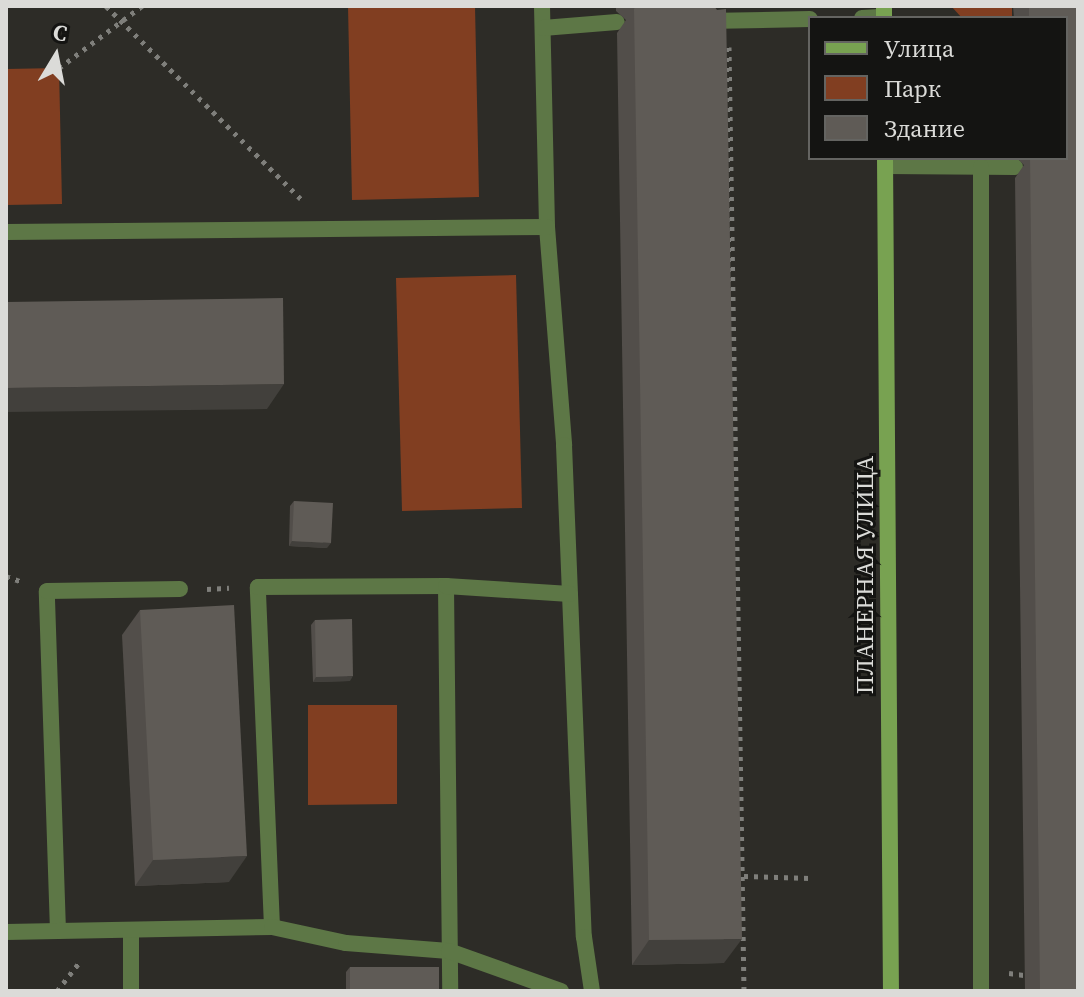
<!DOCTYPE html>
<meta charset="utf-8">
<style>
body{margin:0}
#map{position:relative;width:1084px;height:997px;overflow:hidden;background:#2d2c27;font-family:"Source Serif 4",serif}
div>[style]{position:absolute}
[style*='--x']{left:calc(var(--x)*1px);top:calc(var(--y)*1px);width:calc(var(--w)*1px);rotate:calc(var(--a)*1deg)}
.green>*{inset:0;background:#813e21}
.path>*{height:5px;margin-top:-2.5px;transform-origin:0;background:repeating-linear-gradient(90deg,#7f7f7b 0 4px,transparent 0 10px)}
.service>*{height:16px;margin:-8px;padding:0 8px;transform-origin:8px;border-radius:8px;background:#5d7746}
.secondary>*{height:16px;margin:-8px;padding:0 8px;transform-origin:8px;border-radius:8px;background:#78a251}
.wall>*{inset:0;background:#524e4a}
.shaded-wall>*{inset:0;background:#42403c}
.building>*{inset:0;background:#5f5b56}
span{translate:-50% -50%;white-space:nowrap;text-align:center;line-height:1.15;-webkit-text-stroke:6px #141412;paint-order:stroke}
.street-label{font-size:24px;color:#dbdbd8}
.frame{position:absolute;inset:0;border:8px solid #dbdbd8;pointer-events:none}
.legend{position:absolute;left:808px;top:16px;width:260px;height:144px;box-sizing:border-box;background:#141412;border:2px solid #646461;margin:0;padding:10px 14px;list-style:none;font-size:24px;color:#dbdbd8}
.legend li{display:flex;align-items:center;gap:16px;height:40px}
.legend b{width:40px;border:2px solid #646461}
.north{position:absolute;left:16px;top:16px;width:80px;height:80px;-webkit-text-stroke:6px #141412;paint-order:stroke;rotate:10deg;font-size:22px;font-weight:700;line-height:32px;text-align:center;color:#dbdbd8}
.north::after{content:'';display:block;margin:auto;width:28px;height:36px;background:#dbdbd8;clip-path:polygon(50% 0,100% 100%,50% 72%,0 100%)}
</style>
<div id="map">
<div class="green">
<div style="clip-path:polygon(348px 6px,475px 6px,479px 197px,352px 200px)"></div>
<div style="clip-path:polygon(951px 6px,1012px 6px,1012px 18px,962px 18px)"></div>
<div style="clip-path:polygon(59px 68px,62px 204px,6px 205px,6px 69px)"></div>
<div style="clip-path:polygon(516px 275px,522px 508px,402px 511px,396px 278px)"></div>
<div style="clip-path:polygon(308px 705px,397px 705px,397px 804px,308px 805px)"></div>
</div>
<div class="path">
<div style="--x:106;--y:6;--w:274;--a:44.7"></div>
<div style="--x:729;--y:47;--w:944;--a:89.09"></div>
<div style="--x:59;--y:68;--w:104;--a:-36.8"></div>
<div style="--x:6;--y:576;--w:15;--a:20"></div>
<div style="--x:207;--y:589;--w:22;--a:-3"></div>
<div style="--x:744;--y:876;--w:66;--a:1.7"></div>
<div style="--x:1009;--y:973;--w:15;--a:8"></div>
<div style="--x:57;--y:991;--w:39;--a:-52"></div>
</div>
<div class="service">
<div style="--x:542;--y:6;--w:221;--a:88.7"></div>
<div style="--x:547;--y:227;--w:219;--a:85.5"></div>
<div style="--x:564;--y:445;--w:492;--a:87.7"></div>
<div style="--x:584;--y:937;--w:55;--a:81.6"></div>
<div style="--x:862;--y:18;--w:22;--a:-3"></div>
<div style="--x:706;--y:21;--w:104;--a:-1.1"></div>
<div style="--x:543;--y:28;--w:74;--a:-4.6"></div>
<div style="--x:886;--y:166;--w:129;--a:0.4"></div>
<div style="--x:981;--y:167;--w:824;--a:90"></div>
<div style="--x:6;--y:232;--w:541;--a:-0.53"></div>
<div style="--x:446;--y:586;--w:405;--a:89.4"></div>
<div style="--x:272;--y:927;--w:340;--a:-92.4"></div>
<div style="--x:258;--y:587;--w:188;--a:-0.3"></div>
<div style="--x:446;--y:586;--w:124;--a:3.7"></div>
<div style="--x:131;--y:930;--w:61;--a:90"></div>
<div style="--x:58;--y:931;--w:340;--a:-91.9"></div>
<div style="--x:47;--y:591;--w:133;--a:-0.9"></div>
<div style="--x:6;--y:932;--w:266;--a:-1.1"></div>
<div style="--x:272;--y:927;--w:76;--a:12.2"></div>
<div style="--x:346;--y:943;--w:103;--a:4.4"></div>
<div style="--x:449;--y:951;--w:119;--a:19.7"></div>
</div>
<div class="secondary">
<div style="--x:884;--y:6;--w:12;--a:90"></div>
<div style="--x:885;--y:158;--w:833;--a:89.59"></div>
</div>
<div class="wall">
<div style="clip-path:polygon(616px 6px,714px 6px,724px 963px,632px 965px,617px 33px,626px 20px,616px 11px)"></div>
<div style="clip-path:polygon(1013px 6px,1078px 6px,1078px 991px,1025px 991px,1015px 178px,1024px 165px,1017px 158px,1066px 158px,1066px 18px,1014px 18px)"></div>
<div style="clip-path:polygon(294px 501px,327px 548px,289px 546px,290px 506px)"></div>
<div style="clip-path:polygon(140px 610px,229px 882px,135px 886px,122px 635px)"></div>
<div style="clip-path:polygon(315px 620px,350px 681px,313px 682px,311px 625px)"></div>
<div style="clip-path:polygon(350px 967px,439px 991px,346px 991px,346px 972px)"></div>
</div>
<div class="shaded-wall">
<div style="clip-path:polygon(284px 384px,267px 409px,6px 412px,6px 388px)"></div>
<div style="clip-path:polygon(292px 541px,331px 543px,327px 548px,289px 546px)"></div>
<div style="clip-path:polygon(353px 676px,350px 681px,313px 682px,316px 677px)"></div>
<div style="clip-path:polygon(247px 856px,229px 882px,135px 886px,153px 860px)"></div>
<div style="clip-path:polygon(742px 939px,724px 963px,632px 965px,649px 940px)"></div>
</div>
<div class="building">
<div style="clip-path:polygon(636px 6px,714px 6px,717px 10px,726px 9px,742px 939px,649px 940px,634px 9px)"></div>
<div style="clip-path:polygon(1029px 6px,1078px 6px,1078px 991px,1040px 991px,1030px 158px,1066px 158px,1066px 18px,1029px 18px)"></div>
<div style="clip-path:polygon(283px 298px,284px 384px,6px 388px,6px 302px)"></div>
<div style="clip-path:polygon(294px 501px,333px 503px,331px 543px,292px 541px)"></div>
<div style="clip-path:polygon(234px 605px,247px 856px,153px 860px,140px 610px)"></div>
<div style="clip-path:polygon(352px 619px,353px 676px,316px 677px,315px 620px)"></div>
<div style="clip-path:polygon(350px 967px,439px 967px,439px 991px,350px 991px)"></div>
</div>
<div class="street-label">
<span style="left:865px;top:575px;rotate:-90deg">ПЛАНЕРНАЯ УЛИЦА</span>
</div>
<div class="frame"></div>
<ul class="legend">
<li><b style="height:10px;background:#78a251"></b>Улица</li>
<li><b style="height:22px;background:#813e21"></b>Парк</li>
<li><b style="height:22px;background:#5f5b56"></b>Здание</li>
</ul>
<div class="north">С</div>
</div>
